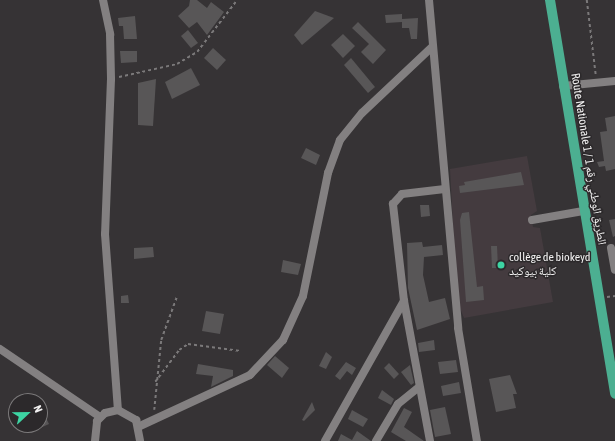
<!DOCTYPE html>
<meta charset="utf-8">
<style>
body{margin:0}
#map{position:relative;width:615px;height:441px;overflow:hidden;background:#363335;font-family:"Asap Condensed","Noto Naskh Arabic",sans-serif}
div>[style]{position:absolute}
[style*='--x']{left:calc(var(--x)*1px);top:calc(var(--y)*1px);width:calc(var(--w)*1px);rotate:calc(var(--a)*1deg)}
.built>*{inset:0;background:#443b3f}
.building>*{inset:0;background:#585657}
.path>*{height:1.5px;margin-top:-0.75px;transform-origin:0;background:repeating-linear-gradient(90deg,#7b797a 0 3px,transparent 0 6px)}
.minor>*{height:8px;margin:-4px;padding:0 4px;transform-origin:4px;border-radius:4px;background:#838081}
.major>*{height:10px;margin:-5px;padding:0 5px;transform-origin:5px;border-radius:5px;background:#4caf91}
.dots>*{width:11px;height:11px;translate:-50% -50%;box-sizing:border-box;border:2px solid #2c292b;border-radius:50%}
span{translate:-50% -50%;white-space:nowrap;text-align:center;line-height:1.15;-webkit-text-stroke:3px #2c292b;paint-order:stroke}
.street-label{font-size:12px;color:#f2f1f1}
.poi-label{font-size:12px;color:#f2f1f1}
.left{translate:0 -50%;text-align:left}
.north{position:absolute;left:8px;top:393px;width:40px;height:40px;box-sizing:border-box;background:#2c292b;border:1px solid #7b797a;border-radius:50%;rotate:68deg;font-size:11px;font-weight:700;line-height:16px;text-align:center;color:#f2f1f1}
.north::after{content:'';display:block;margin:auto;width:14px;height:18px;background:#3dd4a3;clip-path:polygon(50% 0,100% 100%,50% 72%,0 100%)}
</style>
<div id="map">
<div class="built">
<div style="clip-path:polygon(527px 156px,537px 211px,531px 215px,533px 227px,540px 228px,553px 302px,464px 318px,457px 301px,450px 169px)"></div>
</div>
<div class="building">
<div style="clip-path:polygon(190px 0,197px 0,207px 8px,211px 2px,224px 12px,207px 35px,197px 22px,189px 28px,178px 16px,189px 6px)"></div>
<div style="clip-path:polygon(315px 11px,334px 18px,302px 45px,294px 35px)"></div>
<div style="clip-path:polygon(402px 14px,402px 19px,418px 18px,417px 39px,411px 39px,409px 28px,402px 28px,402px 22px,386px 23px,385px 15px)"></div>
<div style="clip-path:polygon(135px 16px,137px 39px,124px 39px,123px 26px,119px 26px,118px 18px)"></div>
<div style="clip-path:polygon(358px 22px,386px 50px,373px 64px,361px 52px,369px 44px,352px 28px)"></div>
<div style="clip-path:polygon(188px 30px,198px 43px,191px 48px,181px 36px)"></div>
<div style="clip-path:polygon(343px 34px,355px 46px,343px 58px,331px 45px)"></div>
<div style="clip-path:polygon(213px 48px,226px 60px,217px 70px,204px 58px)"></div>
<div style="clip-path:polygon(120px 51px,137px 51px,137px 62px,121px 63px)"></div>
<div style="clip-path:polygon(351px 58px,375px 87px,368px 93px,344px 65px)"></div>
<div style="clip-path:polygon(191px 68px,200px 85px,172px 99px,165px 82px)"></div>
<div style="clip-path:polygon(156px 79px,153px 126px,138px 125px,138px 83px)"></div>
<div style="clip-path:polygon(615px 116px,615px 169px,606px 171px,605px 166px,599px 167px,597px 162px,604px 161px,600px 132px,607px 131px,605px 118px)"></div>
<div style="clip-path:polygon(306px 148px,320px 155px,316px 165px,301px 158px)"></div>
<div style="clip-path:polygon(521px 172px,524px 185px,460px 193px,459px 186px,465px 185px,464px 182px)"></div>
<div style="clip-path:polygon(420px 205px,429px 205px,430px 216px,421px 217px)"></div>
<div style="clip-path:polygon(469px 212px,477px 287px,483px 286px,484px 300px,466px 302px,460px 220px,462px 213px)"></div>
<div style="clip-path:polygon(615px 219px,615px 236px,613px 237px,609px 220px)"></div>
<div style="clip-path:polygon(422px 242px,423px 247px,442px 245px,443px 255px,424px 257px,423px 275px,429px 302px,445px 298px,450px 319px,417px 330px,408px 288px,407px 243px)"></div>
<div style="clip-path:polygon(491px 246px,497px 246px,498px 268px,492px 268px)"></div>
<div style="clip-path:polygon(153px 247px,154px 257px,134px 259px,134px 248px)"></div>
<div style="clip-path:polygon(283px 260px,301px 264px,298px 275px,281px 272px)"></div>
<div style="clip-path:polygon(128px 295px,129px 303px,121px 303px,121px 296px)"></div>
<div style="clip-path:polygon(206px 311px,224px 314px,220px 334px,202px 331px)"></div>
<div style="clip-path:polygon(434px 340px,435px 350px,419px 352px,418px 343px)"></div>
<div style="clip-path:polygon(326px 352px,332px 357px,326px 369px,319px 366px)"></div>
<div style="clip-path:polygon(275px 356px,289px 368px,282px 378px,267px 365px)"></div>
<div style="clip-path:polygon(456px 360px,458px 372px,440px 374px,438px 362px)"></div>
<div style="clip-path:polygon(346px 362px,356px 368px,352px 375px,347px 371px,340px 380px,335px 376px)"></div>
<div style="clip-path:polygon(389px 363px,399px 374px,394px 379px,384px 368px)"></div>
<div style="clip-path:polygon(198px 364px,233px 370px,233px 376px,211px 387px,213px 376px,196px 374px)"></div>
<div style="clip-path:polygon(410px 365px,414px 383px,411px 385px,401px 372px)"></div>
<div style="clip-path:polygon(510px 375px,517px 394px,513px 394px,516px 408px,496px 412px,489px 379px)"></div>
<div style="clip-path:polygon(459px 382px,461px 393px,443px 396px,441px 386px)"></div>
<div style="clip-path:polygon(382px 390px,394px 399px,391px 405px,378px 398px)"></div>
<div style="clip-path:polygon(312px 402px,315px 410px,304px 421px,302px 420px)"></div>
<div style="clip-path:polygon(445px 407px,451px 434px,435px 437px,430px 410px)"></div>
<div style="clip-path:polygon(404px 408px,412px 412px,404px 427px,424px 441px,406px 441px,391px 432px)"></div>
<div style="clip-path:polygon(352px 410px,368px 419px,363px 427px,348px 419px)"></div>
<div style="clip-path:polygon(45px 416px,49px 424px,40px 428px,40px 423px)"></div>
<div style="clip-path:polygon(357px 431px,371px 441px,338px 441px,341px 434px,352px 440px)"></div>
</div>
<div class="path">
<div style="--x:587;--y:0;--w:76;--a:83.2"></div>
<div style="--x:119;--y:77;--w:59;--a:-12.6"></div>
<div style="--x:177;--y:64;--w:23;--a:-31"></div>
<div style="--x:197;--y:52;--w:66;--a:-52.4"></div>
<div style="--x:607;--y:297;--w:8;--a:-7"></div>
<div style="--x:155;--y:382;--w:40;--a:-53"></div>
<div style="--x:179;--y:350;--w:11;--a:-34"></div>
<div style="--x:188;--y:344;--w:53;--a:7.5"></div>
<div style="--x:154;--y:410;--w:70;--a:-84.3"></div>
<div style="--x:161;--y:340;--w:47;--a:-70"></div>
</div>
<div class="minor">
<div style="--x:103;--y:0;--w:35;--a:78"></div>
<div style="--x:110;--y:34;--w:45;--a:88.7"></div>
<div style="--x:111;--y:79;--w:155;--a:92.2"></div>
<div style="--x:105;--y:234;--w:176;--a:85.8"></div>
<div style="--x:429;--y:0;--w:329;--a:84.9"></div>
<div style="--x:458;--y:328;--w:115;--a:80.5"></div>
<div style="--x:563;--y:86;--w:52;--a:-5.5"></div>
<div style="--x:532;--y:220;--w:52;--a:-10"></div>
<div style="--x:611;--y:248;--w:22;--a:80"></div>
<div style="--x:0;--y:349;--w:121;--a:34.2"></div>
<div style="--x:140;--y:426;--w:121;--a:-24.9"></div>
<div style="--x:250;--y:375;--w:48;--a:-46.7"></div>
<div style="--x:283;--y:340;--w:48;--a:-65.6"></div>
<div style="--x:303;--y:296;--w:126;--a:-78.5"></div>
<div style="--x:328;--y:173;--w:35;--a:-70"></div>
<div style="--x:340;--y:140;--w:35;--a:-51"></div>
<div style="--x:362;--y:113;--w:96;--a:-43.3"></div>
<div style="--x:95;--y:441;--w:20;--a:-84"></div>
<div style="--x:97;--y:421;--w:11;--a:-45"></div>
<div style="--x:105;--y:413;--w:13;--a:-13"></div>
<div style="--x:118;--y:410;--w:21;--a:29"></div>
<div style="--x:136;--y:420;--w:21;--a:79"></div>
<div style="--x:325;--y:441;--w:161;--a:-60.6"></div>
<div style="--x:376;--y:441;--w:43;--a:-59.3"></div>
<div style="--x:398;--y:404;--w:27;--a:-39"></div>
<div style="--x:430;--y:441;--w:142;--a:-100.5"></div>
<div style="--x:404;--y:301;--w:98;--a:-96.5"></div>
<div style="--x:393;--y:204;--w:13;--a:-48"></div>
<div style="--x:402;--y:194;--w:43;--a:-6.6"></div>
</div>
<div class="major">
<div style="--x:550;--y:0;--w:399;--a:80.6"></div>
</div>
<div class="dots">
<div style="left:501px;top:265px;background:#3dd4a3"></div>
</div>
<div class="street-label">
<span style="left:588px;top:159px;rotate:81deg">Route Nationale 1 / الطريق الوطني رقم 1</span>
</div>
<div class="poi-label">
<span class="left" style="left:509px;top:265px">collège de biokeyd<br>كلية بيوكيد</span>
</div>
<div class="north">N</div>
</div>
